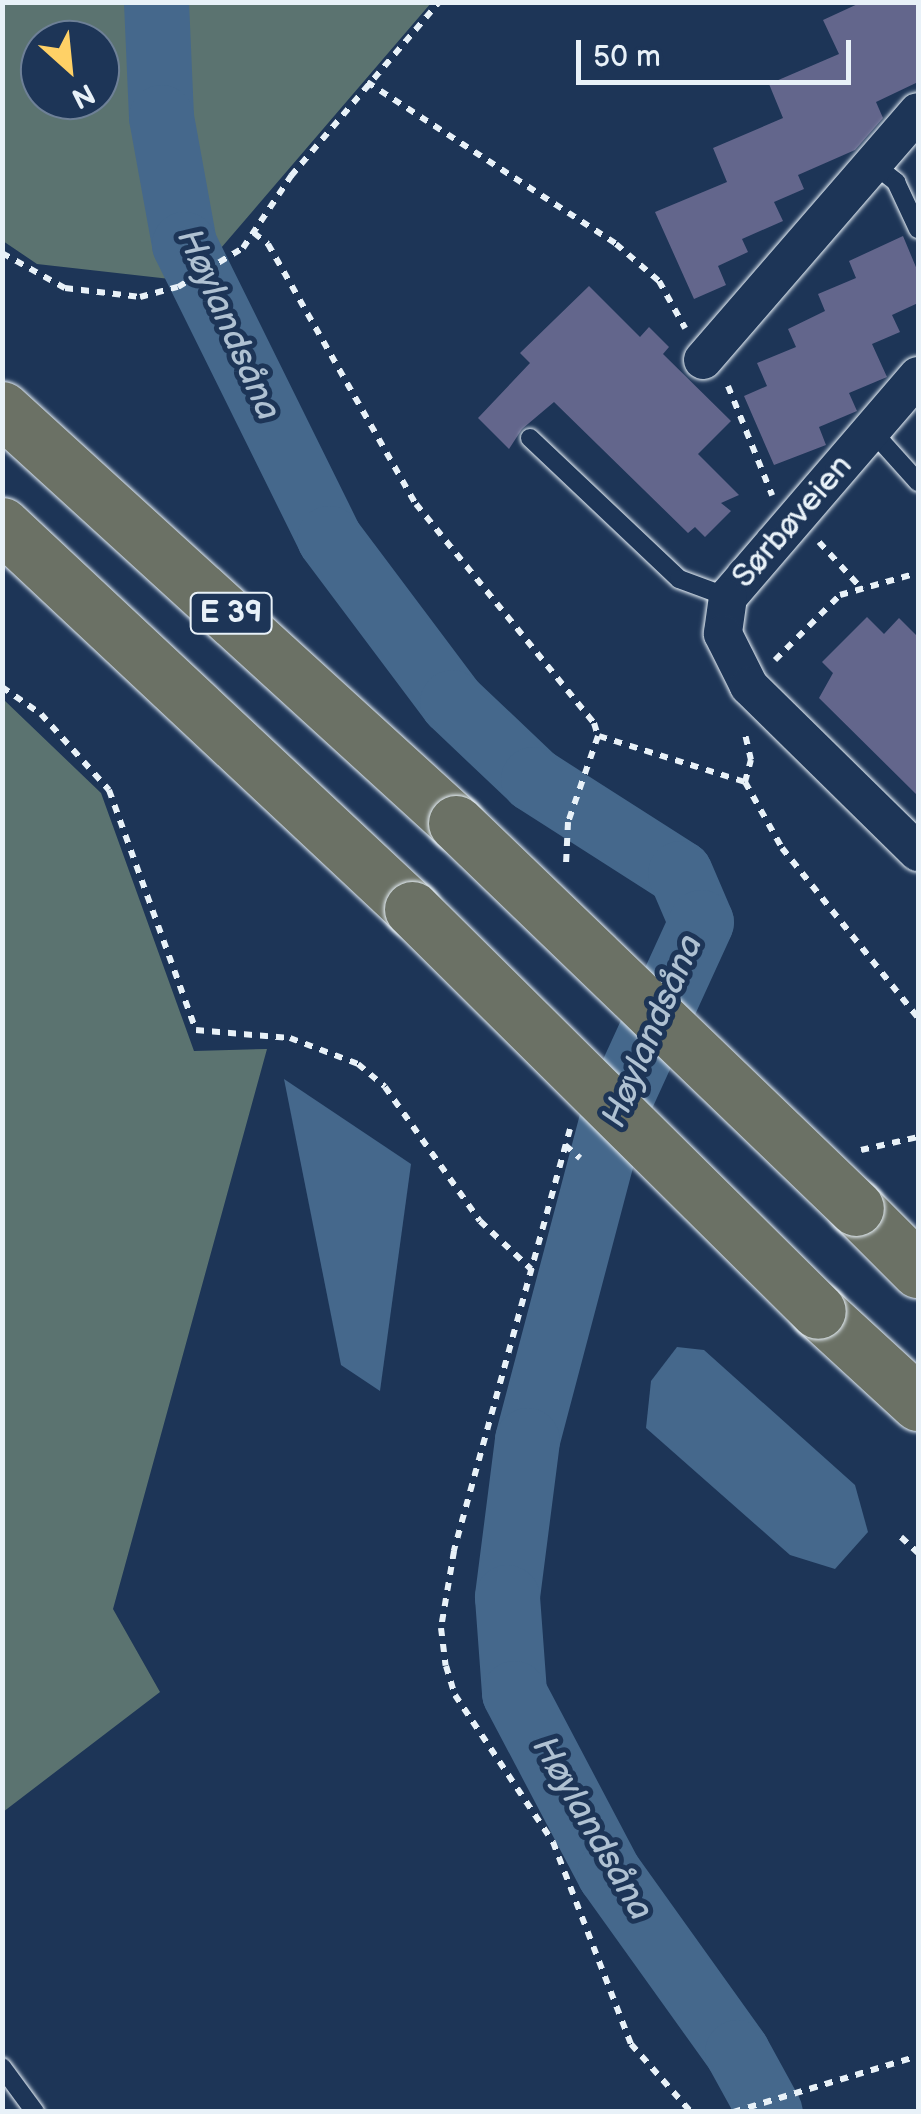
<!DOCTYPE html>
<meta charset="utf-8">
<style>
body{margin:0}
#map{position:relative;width:921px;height:2114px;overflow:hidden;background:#1d3557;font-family:"Balsamiq Sans",sans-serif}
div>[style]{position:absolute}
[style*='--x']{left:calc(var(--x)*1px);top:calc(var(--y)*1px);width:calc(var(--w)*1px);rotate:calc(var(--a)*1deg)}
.green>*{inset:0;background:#5b7370}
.water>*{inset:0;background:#45688c}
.river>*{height:65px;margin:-32.5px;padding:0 32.5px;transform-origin:32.5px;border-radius:32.5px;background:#45688c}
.building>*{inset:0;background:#63668c}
.path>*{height:6px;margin-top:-3px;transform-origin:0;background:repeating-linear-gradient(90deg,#e8f1f8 0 8px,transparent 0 16px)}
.roads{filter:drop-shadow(0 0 2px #e8f1f8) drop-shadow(0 0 2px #e8f1f8)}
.lane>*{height:18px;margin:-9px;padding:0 9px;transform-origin:9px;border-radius:9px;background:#1d3557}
.street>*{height:38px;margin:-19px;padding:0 19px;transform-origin:19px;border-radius:19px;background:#1d3557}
.highway>*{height:55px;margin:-27.5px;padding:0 27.5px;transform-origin:27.5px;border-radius:27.5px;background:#6b7165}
.bridges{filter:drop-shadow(0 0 2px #e8f1f8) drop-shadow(0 0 2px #e8f1f8)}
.highway-bridge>*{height:55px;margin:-27.5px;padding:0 27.5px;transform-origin:27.5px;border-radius:27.5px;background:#6b7165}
span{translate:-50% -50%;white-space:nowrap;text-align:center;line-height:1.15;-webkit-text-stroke:10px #1d3557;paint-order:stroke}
.shield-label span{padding:2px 8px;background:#1d3557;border:2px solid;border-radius:8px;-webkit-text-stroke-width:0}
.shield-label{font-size:30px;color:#e8f1f8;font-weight:700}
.street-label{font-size:32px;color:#e8f1f8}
.water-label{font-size:35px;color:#afc1d2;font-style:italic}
.frame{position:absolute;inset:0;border:5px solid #e8f1f8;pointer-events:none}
.north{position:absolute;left:20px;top:20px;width:100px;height:100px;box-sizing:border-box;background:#1d3557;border:2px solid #6e8097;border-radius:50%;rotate:153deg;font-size:28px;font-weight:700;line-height:40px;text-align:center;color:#e8f1f8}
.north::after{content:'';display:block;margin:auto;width:35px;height:45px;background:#ffd166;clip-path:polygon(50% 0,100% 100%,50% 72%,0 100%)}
.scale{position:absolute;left:576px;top:40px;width:275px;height:45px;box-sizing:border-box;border:5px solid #e8f1f8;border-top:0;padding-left:12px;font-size:30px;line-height:35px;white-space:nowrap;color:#e8f1f8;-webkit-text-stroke:8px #1d3557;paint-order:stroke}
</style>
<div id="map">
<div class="green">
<div style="clip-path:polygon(evenodd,2px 3px,3px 2px,431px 3px,221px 248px,170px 279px,37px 264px,3px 241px,2px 3px,40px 40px,100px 40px,100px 100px,40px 100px,40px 40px)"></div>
<div style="clip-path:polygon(3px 699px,101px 793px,194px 1051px,267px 1049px,113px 1609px,160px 1692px,3px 1812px)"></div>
</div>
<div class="water">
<div style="clip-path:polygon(284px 1079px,411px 1164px,380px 1391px,341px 1365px)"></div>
<div style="clip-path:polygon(677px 1347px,704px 1350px,855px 1485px,868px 1532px,835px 1569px,790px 1555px,646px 1428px,651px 1381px)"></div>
</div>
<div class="river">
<div style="--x:156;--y:2;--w:115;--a:87.5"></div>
<div style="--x:161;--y:117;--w:129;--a:79.7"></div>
<div style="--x:184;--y:244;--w:328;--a:63.7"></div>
<div style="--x:329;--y:538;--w:205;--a:53.1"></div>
<div style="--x:452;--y:702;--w:112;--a:43.5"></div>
<div style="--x:533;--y:779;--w:174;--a:32.6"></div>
<div style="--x:680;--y:873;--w:53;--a:66.8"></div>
<div style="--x:701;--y:922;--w:211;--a:114.6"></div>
<div style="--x:613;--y:1114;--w:337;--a:104.8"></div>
<div style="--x:527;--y:1440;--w:158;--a:97.3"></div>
<div style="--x:507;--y:1597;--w:96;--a:85.8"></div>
<div style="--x:514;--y:1693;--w:204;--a:62.2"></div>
<div style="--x:609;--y:1873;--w:220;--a:54.4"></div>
<div style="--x:737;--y:2052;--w:68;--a:61.2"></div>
</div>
<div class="building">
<div style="clip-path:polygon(862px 2px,918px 2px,918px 82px,876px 102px,883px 118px,855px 150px,798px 175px,804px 189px,774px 202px,783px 221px,742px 239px,748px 252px,718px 266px,726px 285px,694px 299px,655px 212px,727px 182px,713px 148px,783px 118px,769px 84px,839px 54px,823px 20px)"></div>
<div style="clip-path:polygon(903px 236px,918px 272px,918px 303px,892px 315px,900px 332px,872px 344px,887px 377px,849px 393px,857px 411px,819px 427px,826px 445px,774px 465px,744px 396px,767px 386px,757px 363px,796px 347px,788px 329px,825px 311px,818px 294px,856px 278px,849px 261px)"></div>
<div style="clip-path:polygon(589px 286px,640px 337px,649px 327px,669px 347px,663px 354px,731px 421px,698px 454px,739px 495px,721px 503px,731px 511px,705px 537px,695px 527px,688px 533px,554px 402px,522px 429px,509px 449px,478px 418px,530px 363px,520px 353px)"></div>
<div style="clip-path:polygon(867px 617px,884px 634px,899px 618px,918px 637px,918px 796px,819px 698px,833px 673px,822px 662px)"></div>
</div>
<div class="path">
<div style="--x:367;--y:82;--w:297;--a:33"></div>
<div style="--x:616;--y:244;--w:57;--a:40.7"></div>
<div style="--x:659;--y:281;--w:54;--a:61"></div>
<div style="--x:254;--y:233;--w:18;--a:38"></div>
<div style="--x:268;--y:244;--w:299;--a:60.4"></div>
<div style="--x:416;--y:504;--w:282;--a:50.9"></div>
<div style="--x:594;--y:723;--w:14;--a:73"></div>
<div style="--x:598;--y:736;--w:91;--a:109.2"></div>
<div style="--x:568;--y:822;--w:43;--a:92.7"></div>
<div style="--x:2;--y:253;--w:72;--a:29.1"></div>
<div style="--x:65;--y:288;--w:76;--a:6.8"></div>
<div style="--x:140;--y:297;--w:39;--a:-15"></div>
<div style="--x:178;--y:287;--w:76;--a:-31"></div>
<div style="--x:243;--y:248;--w:87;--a:-56.3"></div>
<div style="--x:291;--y:176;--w:228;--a:-49.6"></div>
<div style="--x:728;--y:386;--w:118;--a:68"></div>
<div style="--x:819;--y:542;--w:64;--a:47.5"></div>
<div style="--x:775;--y:660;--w:92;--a:-45"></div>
<div style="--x:840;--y:595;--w:81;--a:-15.8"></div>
<div style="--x:2;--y:687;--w:47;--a:34.7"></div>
<div style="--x:41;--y:714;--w:102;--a:48.2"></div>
<div style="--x:109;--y:790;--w:255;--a:70.1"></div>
<div style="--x:196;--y:1030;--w:94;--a:4.9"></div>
<div style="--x:290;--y:1038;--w:73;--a:20.9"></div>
<div style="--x:358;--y:1064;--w:35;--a:40"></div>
<div style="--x:385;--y:1087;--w:164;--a:54.7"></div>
<div style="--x:480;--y:1221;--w:70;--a:43.3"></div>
<div style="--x:599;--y:736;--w:153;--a:17.5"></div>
<div style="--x:745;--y:782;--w:23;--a:-75"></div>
<div style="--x:751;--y:760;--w:27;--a:-103"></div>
<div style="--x:745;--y:782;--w:76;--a:60.7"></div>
<div style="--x:782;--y:848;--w:218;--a:51.3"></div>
<div style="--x:570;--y:1129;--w:438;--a:105.4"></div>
<div style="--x:454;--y:1551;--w:78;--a:99.6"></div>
<div style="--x:441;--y:1628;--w:38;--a:83"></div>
<div style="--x:446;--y:1666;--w:30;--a:73"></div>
<div style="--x:455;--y:1695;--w:177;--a:56.3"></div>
<div style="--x:553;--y:1842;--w:217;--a:68.9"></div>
<div style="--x:631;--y:2044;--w:91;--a:48.6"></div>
<div style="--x:565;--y:1145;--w:20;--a:41"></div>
<div style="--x:861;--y:1150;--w:58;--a:-12.8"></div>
<div style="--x:901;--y:1537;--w:23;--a:43"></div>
<div style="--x:733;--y:2112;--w:193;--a:-16.8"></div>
</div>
<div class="roads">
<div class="lane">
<div style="--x:872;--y:163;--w:31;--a:38"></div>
<div style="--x:896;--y:182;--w:52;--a:64.9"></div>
<div style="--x:872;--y:431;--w:69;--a:48"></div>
<div style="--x:530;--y:438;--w:205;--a:43.4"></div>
<div style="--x:679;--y:579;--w:52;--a:20.2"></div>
<div style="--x:2;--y:2067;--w:56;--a:53.7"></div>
</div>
<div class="street">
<div style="--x:703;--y:360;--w:328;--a:-49.1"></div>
<div style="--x:918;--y:376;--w:291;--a:130.7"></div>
<div style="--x:728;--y:597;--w:37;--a:98"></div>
<div style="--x:723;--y:634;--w:58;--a:63.4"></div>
<div style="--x:749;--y:686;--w:237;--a:44.5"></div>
</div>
<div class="highway">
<div style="--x:2;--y:409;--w:614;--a:42.36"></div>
<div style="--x:2;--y:525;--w:562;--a:43.12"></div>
<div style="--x:856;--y:1208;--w:88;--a:45"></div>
<div style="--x:818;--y:1311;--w:136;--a:42.6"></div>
</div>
</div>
<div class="bridges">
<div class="highway-bridge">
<div style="--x:456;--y:823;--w:555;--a:43.91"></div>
<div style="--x:412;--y:909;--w:571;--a:44.72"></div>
</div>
</div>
<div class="shield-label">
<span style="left:231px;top:613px">E 39</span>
</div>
<div class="street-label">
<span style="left:793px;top:522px;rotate:-49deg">Sørbøveien</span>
</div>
<div class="water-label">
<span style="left:228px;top:325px;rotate:66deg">Høylandsåna</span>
<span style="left:653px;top:1031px;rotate:-67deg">Høylandsåna</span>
<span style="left:592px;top:1829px;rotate:60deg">Høylandsåna</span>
</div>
<div class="frame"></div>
<div class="north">N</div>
<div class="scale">50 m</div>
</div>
